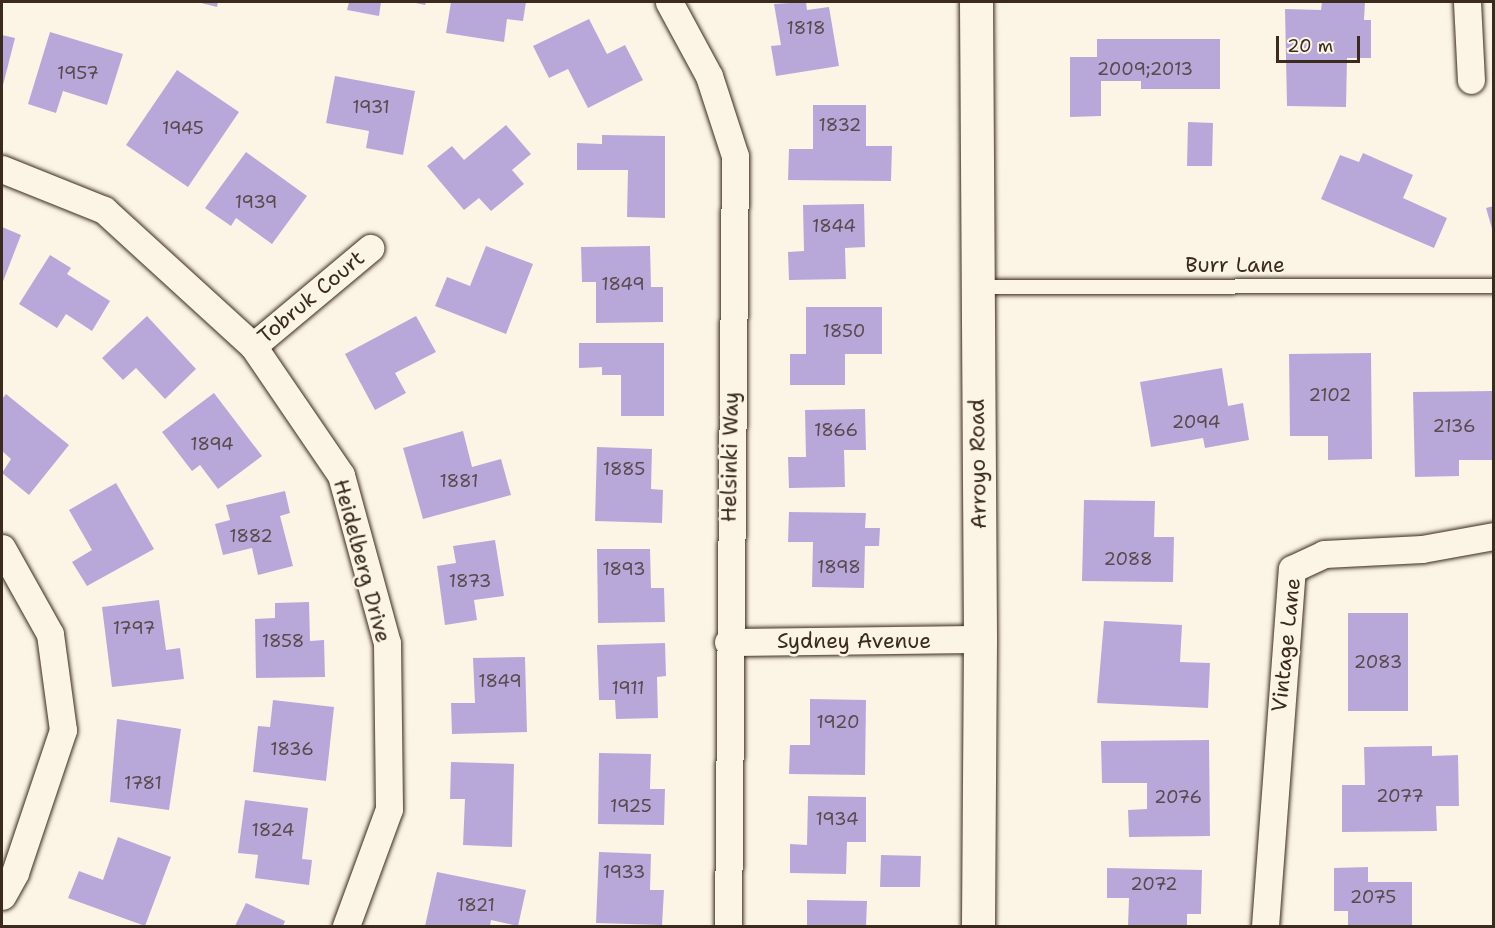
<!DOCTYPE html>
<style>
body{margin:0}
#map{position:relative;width:1495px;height:928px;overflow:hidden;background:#fcf5e5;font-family:"Shantell Sans",sans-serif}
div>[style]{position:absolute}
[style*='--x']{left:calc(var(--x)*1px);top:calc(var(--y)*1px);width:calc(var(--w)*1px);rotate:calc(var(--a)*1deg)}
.building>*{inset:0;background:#b8a8d9}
.roads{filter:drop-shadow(0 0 2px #3b2a1e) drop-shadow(0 0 2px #3b2a1e)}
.service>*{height:14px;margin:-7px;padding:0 7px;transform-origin:7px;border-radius:7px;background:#fcf5e5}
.minor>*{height:27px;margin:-13.5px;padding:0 13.5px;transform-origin:13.5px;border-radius:13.5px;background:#fcf5e5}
.tertiary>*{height:33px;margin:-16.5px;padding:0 16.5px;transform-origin:16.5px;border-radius:16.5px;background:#fcf5e5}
span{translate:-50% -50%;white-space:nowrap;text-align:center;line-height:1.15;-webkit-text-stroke:5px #fcf5e5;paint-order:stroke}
.number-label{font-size:18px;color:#5a4a4d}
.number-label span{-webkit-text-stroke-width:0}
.street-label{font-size:21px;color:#3b2a1e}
.frame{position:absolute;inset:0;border:3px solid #3b2a1e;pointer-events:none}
.scale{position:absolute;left:1276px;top:36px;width:84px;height:27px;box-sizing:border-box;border:3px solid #3b2a1e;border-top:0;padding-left:8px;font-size:18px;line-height:21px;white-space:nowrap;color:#3b2a1e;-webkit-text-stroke:4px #fcf5e5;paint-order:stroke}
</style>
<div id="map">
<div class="building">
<div style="clip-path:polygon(197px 2px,218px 2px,217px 7px)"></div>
<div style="clip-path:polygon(349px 2px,381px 2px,379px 16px,347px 10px)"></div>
<div style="clip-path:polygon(411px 2px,426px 2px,425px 5px)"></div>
<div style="clip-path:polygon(451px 2px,526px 2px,523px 21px,507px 19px,504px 42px,446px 33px)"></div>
<div style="clip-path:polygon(806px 2px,807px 10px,829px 7px,839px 66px,776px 76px,771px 46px,781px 45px,774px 4px)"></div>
<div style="clip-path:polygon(1322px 2px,1365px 2px,1364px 20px,1371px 20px,1371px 58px,1347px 58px,1346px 107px,1287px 106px,1285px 9px,1321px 10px)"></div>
<div style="clip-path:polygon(589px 19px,607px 54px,625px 45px,643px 80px,588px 108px,568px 69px,549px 78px,533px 46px)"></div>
<div style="clip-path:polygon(50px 32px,123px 54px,107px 105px,63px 91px,56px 113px,28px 104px)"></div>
<div style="clip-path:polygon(2px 35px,15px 38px,2px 89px)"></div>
<div style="clip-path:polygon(1097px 39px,1220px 39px,1220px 89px,1141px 89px,1141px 81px,1101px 81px,1101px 116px,1070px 117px,1070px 57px,1097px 57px)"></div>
<div style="clip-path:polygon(177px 70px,239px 112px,188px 187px,126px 145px)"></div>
<div style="clip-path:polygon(335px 76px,415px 91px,403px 155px,366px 148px,369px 131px,326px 123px)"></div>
<div style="clip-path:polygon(813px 105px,866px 105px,866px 146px,892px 146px,891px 181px,788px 180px,789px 149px,813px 149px)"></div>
<div style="clip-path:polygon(1188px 122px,1213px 123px,1212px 166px,1187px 166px)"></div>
<div style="clip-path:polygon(506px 125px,531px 154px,512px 170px,524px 184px,491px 211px,479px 198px,464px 210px,427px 166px,452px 146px,464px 160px)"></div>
<div style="clip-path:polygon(602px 135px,665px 136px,665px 218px,627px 217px,628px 170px,577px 170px,577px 143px,602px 144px)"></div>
<div style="clip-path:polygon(246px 152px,307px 196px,272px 244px,236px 218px,231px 226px,205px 208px)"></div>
<div style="clip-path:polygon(1363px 153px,1413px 175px,1403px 198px,1447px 218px,1434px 248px,1321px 199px,1340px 155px,1359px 162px)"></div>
<div style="clip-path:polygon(864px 204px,865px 247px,845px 248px,846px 279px,789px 280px,788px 252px,804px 251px,803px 205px)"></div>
<div style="clip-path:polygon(1494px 206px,1494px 232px,1493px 232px,1486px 208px)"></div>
<div style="clip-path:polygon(2px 227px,21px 235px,2px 284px)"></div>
<div style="clip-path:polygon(486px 246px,533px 264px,506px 334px,435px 306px,447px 277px,470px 286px)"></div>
<div style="clip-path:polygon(650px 246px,651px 287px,663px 287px,663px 322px,596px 323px,596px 282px,582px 282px,581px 247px)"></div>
<div style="clip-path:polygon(50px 255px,71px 268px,67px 274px,110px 301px,92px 331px,66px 314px,57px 328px,19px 304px)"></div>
<div style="clip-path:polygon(806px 307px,882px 307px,882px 354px,845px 354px,845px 385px,790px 385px,790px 354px,806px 354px)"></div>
<div style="clip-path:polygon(147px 316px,196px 369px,165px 399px,136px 368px,123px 380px,102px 358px)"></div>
<div style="clip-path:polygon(416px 316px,436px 352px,395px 373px,406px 393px,375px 410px,345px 354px)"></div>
<div style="clip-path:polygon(579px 343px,664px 343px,664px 416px,621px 416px,621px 375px,602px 375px,602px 367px,579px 368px)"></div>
<div style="clip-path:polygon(1371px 353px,1372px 459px,1328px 460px,1328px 436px,1290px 436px,1289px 354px)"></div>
<div style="clip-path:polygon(1222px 368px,1228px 406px,1243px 403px,1249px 440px,1205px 448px,1203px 438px,1151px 447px,1140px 382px)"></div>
<div style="clip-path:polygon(1494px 391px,1494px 460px,1459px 460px,1459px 476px,1415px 477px,1413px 392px)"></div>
<div style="clip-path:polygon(214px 393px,262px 456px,218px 489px,200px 465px,192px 471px,162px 432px)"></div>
<div style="clip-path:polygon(6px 394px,69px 445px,29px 495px,2px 473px,11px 459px,2px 451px,2px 399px)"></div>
<div style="clip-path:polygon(865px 409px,866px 450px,844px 450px,845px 487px,789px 488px,788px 457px,806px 457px,805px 410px)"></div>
<div style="clip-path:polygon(463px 431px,472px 467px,501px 459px,511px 495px,423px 519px,403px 448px)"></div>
<div style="clip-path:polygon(597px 447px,652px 449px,651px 489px,663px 490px,662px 523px,595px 521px)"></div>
<div style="clip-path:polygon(116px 483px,154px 549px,87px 586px,72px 562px,92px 550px,69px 510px)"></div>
<div style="clip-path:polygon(285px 491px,290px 513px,280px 516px,293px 566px,258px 575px,252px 548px,223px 555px,215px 524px,230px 520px,226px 505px)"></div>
<div style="clip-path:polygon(1084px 500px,1155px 501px,1154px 537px,1174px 537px,1173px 582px,1082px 581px)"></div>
<div style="clip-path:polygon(789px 512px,866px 513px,865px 528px,880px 528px,879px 546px,865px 546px,864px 588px,812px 587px,813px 542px,788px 542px)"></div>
<div style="clip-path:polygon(495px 540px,504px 596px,474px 600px,477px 620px,445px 625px,437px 566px,456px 563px,453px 546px)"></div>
<div style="clip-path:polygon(597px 549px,650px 549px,651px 588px,664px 588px,665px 622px,598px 623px)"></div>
<div style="clip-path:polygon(159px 600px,166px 650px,180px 648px,184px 679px,112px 687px,102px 607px)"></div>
<div style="clip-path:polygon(309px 602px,310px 641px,324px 640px,325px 677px,256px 678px,255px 619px,275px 618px,275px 603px)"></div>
<div style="clip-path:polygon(1348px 613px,1408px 613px,1408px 711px,1348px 711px)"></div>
<div style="clip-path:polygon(1104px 621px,1182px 625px,1180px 662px,1210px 663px,1208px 708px,1097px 703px)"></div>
<div style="clip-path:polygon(665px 643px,666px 676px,657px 677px,658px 718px,616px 719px,615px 700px,599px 700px,597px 645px)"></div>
<div style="clip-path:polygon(525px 657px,527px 732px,452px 734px,451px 703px,475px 703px,473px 658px)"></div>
<div style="clip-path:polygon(810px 699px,866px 700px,865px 775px,789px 774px,790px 745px,810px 745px)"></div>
<div style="clip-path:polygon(273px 700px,334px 707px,326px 781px,253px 772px,258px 726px,270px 727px)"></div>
<div style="clip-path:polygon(117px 719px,181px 729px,169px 810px,110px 802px)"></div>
<div style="clip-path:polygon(1209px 740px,1210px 836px,1129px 837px,1128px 810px,1147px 809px,1147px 783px,1102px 783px,1101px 741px)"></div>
<div style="clip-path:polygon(1432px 746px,1432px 756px,1458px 755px,1459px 806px,1436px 806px,1437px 831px,1342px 832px,1342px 785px,1365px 785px,1364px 747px)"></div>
<div style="clip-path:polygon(599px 753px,651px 754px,650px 789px,665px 789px,664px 825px,598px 824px)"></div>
<div style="clip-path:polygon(451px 762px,514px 764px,512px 847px,463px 845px,465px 799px,450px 799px)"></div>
<div style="clip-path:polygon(808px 796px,866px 797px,866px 842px,847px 842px,846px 874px,790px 873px,790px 844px,807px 845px)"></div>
<div style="clip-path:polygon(245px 800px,308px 808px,302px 859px,312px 860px,309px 885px,255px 878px,258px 855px,238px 853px)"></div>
<div style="clip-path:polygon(118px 837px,171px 857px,145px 926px,68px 898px,79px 871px,103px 880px)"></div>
<div style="clip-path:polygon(599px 852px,651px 854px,650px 890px,664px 890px,662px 925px,596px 923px)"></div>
<div style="clip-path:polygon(881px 855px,921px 856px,920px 887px,880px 887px)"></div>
<div style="clip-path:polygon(1368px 867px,1368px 882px,1412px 882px,1412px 926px,1348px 926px,1348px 911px,1334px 911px,1334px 868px)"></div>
<div style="clip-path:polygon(1107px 868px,1202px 870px,1201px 914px,1187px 914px,1187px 926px,1128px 926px,1129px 898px,1107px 898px)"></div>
<div style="clip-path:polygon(437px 872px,526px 890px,518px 926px,491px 920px,490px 926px,425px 926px)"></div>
<div style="clip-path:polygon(807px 900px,867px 901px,866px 926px,807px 926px)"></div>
<div style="clip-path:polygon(246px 903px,285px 921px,283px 926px,235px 926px)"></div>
</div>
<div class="roads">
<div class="service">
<div style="--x:978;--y:287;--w:516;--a:-0.11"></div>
</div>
<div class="minor">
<div style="--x:669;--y:2;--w:84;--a:61.6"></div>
<div style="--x:709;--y:76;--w:84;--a:72"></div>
<div style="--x:735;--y:156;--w:770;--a:90.52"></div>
<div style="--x:1467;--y:2;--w:78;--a:87.1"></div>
<div style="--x:2;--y:169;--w:110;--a:21.9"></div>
<div style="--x:104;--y:210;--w:202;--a:42.4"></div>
<div style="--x:253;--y:346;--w:156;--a:55.7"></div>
<div style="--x:341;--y:475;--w:174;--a:74.7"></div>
<div style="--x:387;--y:643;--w:166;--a:89.3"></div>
<div style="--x:389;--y:809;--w:125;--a:110.2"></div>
<div style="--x:253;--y:346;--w:153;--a:-39.9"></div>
<div style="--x:2;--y:548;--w:98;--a:60.8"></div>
<div style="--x:50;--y:634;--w:97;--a:82.3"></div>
<div style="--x:63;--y:730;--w:151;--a:108.6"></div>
<div style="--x:15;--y:873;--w:26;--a:119"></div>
<div style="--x:728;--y:642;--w:252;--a:-0.7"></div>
<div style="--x:1265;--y:926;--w:358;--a:-85.7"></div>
<div style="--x:1292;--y:569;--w:35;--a:-25"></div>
<div style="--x:1324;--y:554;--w:98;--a:-2.9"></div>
<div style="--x:1422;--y:549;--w:73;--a:-10.2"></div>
</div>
<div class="tertiary">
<div style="--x:976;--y:2;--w:637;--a:89.64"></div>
<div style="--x:980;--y:639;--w:287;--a:90.4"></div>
</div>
</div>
<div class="number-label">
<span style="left:806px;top:28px">1818</span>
<span style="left:1145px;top:69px">2009;2013</span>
<span style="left:78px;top:73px">1957</span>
<span style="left:371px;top:107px">1931</span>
<span style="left:840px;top:125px">1832</span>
<span style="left:183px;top:128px">1945</span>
<span style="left:256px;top:202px">1939</span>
<span style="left:834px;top:226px">1844</span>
<span style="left:623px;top:284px">1849</span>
<span style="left:844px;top:331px">1850</span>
<span style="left:1330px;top:395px">2102</span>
<span style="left:1196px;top:422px">2094</span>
<span style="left:1454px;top:426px">2136</span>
<span style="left:836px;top:430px">1866</span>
<span style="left:212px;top:444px">1894</span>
<span style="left:624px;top:469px">1885</span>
<span style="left:459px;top:481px">1881</span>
<span style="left:251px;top:536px">1882</span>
<span style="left:1128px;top:559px">2088</span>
<span style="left:839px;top:567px">1898</span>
<span style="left:624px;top:569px">1893</span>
<span style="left:470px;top:581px">1873</span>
<span style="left:134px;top:628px">1797</span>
<span style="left:283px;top:641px">1858</span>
<span style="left:1378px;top:662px">2083</span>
<span style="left:500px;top:681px">1849</span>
<span style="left:628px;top:688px">1911</span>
<span style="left:838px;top:722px">1920</span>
<span style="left:292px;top:749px">1836</span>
<span style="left:143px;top:783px">1781</span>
<span style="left:1400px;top:796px">2077</span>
<span style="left:1178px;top:797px">2076</span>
<span style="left:631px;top:806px">1925</span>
<span style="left:837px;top:819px">1934</span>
<span style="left:273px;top:830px">1824</span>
<span style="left:624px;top:872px">1933</span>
<span style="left:1154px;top:884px">2072</span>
<span style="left:1373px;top:897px">2075</span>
<span style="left:476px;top:905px">1821</span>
</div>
<div class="street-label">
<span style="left:1235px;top:265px">Burr Lane</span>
<span style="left:311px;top:297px;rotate:-40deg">Tobruk Court</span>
<span style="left:730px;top:457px;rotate:-89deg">Helsinki Way</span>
<span style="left:978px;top:464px;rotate:-91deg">Arroyo Road</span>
<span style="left:362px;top:561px;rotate:75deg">Heidelberg Drive</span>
<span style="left:854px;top:641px">Sydney Avenue</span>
<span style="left:1286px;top:645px;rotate:-84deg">Vintage Lane</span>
</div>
<div class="frame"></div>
<div class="scale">20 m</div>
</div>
